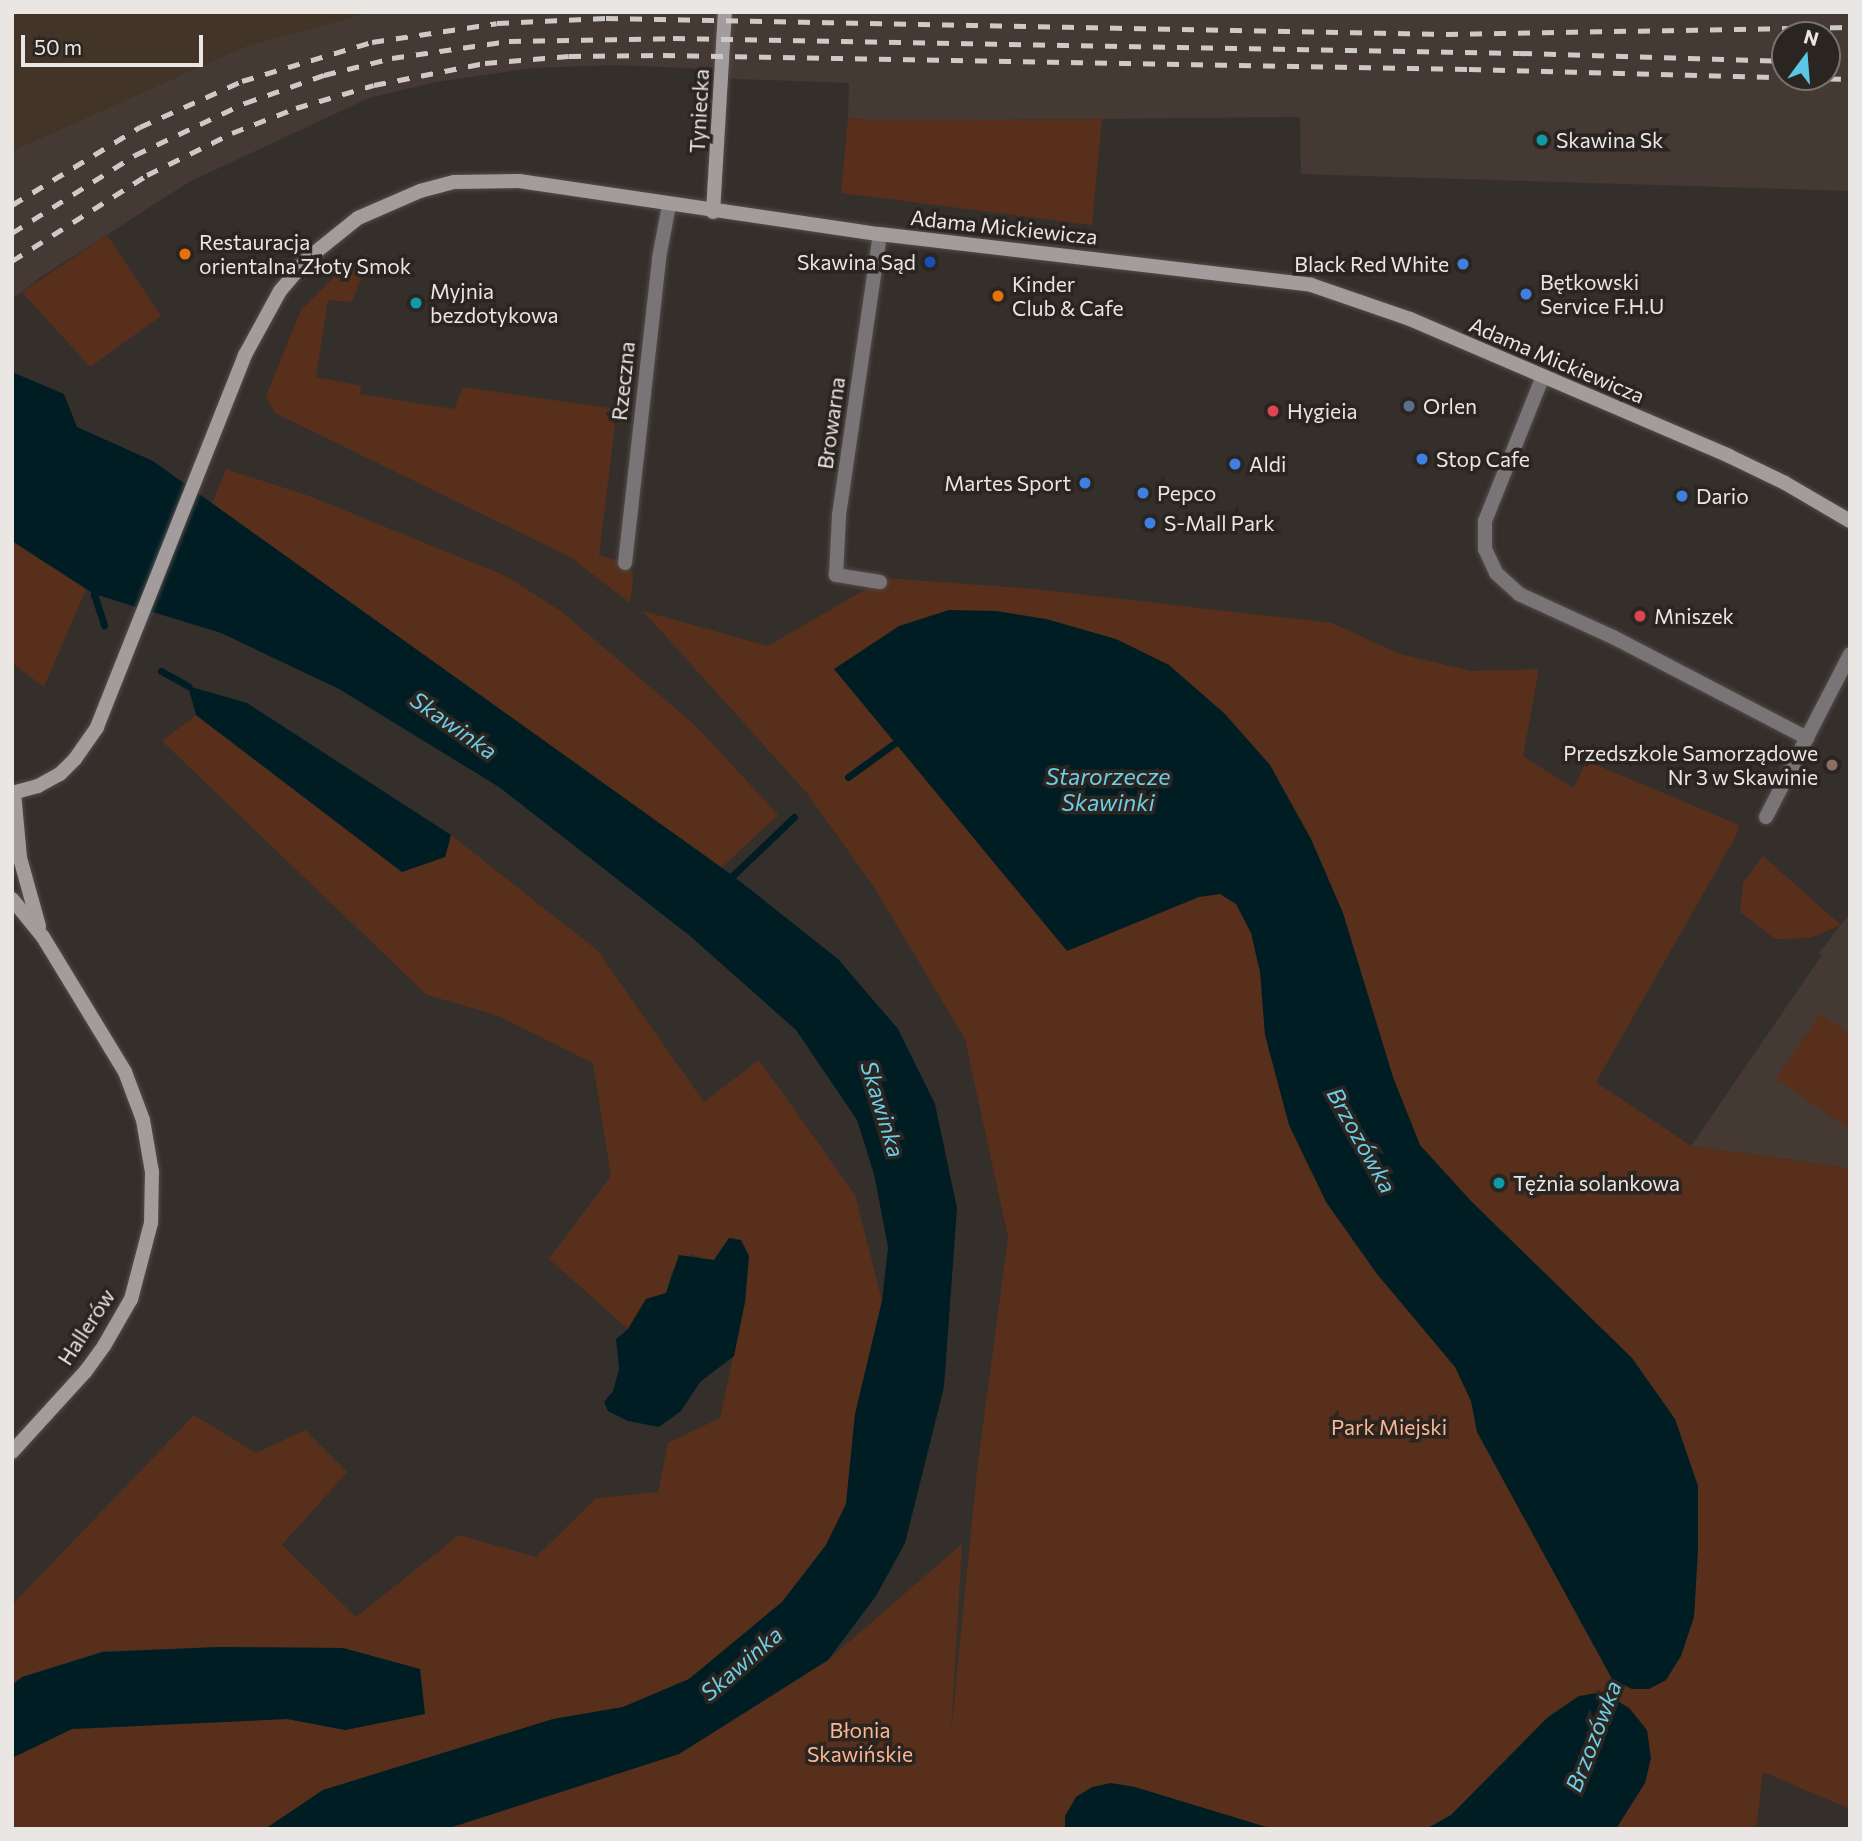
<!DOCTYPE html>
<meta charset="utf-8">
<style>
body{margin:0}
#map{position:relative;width:1862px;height:1841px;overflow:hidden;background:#352f2c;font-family:Commissioner,sans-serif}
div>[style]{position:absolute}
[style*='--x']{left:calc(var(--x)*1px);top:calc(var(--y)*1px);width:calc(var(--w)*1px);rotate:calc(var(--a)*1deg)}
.commercial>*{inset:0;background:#423527}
.built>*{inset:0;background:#453933}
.green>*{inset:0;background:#572f1b}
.water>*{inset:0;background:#001d24}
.stream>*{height:7px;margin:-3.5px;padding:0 3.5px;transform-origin:3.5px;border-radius:3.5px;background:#001d24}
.roads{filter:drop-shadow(0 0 2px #524c49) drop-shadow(0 0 2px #524c49)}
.street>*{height:14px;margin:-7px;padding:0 7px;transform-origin:7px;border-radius:7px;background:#797576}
.secondary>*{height:14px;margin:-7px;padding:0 7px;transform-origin:7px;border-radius:7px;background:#a29c9d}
.rail>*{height:5px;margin-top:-2.5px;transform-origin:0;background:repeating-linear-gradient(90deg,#cfcac8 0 12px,transparent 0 24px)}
.dots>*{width:19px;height:19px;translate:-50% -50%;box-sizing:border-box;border:4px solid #2b2522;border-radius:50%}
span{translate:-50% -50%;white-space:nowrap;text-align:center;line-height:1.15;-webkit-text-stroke:7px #2b2522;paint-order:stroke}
.street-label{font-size:21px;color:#eae6e4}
.poi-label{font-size:21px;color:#eae6e4}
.left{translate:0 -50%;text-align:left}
.right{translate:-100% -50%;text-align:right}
.park-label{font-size:21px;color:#fdb692}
.water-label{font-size:23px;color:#6dcee5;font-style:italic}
.frame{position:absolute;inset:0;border:14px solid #eae6e4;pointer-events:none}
.north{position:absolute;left:1771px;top:21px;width:70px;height:70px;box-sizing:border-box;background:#2b2522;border:2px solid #777270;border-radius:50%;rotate:16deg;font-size:19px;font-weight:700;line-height:28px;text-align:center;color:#eae6e4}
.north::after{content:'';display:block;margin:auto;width:24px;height:32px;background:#5ac8e5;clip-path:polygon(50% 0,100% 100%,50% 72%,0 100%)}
.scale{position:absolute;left:21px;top:35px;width:182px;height:32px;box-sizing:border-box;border:4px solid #eae6e4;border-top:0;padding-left:9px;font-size:21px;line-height:24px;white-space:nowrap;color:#eae6e4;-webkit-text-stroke:5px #2b2522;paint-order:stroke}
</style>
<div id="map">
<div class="commercial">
<div style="clip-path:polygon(12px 12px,372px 12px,246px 46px,12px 151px)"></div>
</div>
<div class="built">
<div style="clip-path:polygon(evenodd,372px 12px,1850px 12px,1850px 191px,1301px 174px,1300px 117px,877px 121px,848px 118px,849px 83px,710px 78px,710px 69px,616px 65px,532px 68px,436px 82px,369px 98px,189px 182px,41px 277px,12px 299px,12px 151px,246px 46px,372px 12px,1785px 35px,1827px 35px,1827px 77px,1785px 77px,1785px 35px)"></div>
<div style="clip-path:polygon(1850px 913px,1850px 1172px,1842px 1167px,1691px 1146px,1822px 955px,1819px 953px)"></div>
</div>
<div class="green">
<div style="clip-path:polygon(848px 118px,877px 121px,1102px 119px,1092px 225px,841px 193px)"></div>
<div style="clip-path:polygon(107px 235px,161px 316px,90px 367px,22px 292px)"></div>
<div style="clip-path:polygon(370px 253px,352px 302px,328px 300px,316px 377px,361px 386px,360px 394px,454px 409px,463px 387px,617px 409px,599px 555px,616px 560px,634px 573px,630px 603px,570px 557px,275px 413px,266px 396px,301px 310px,333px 278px)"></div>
<div style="clip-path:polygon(226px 469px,312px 497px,506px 576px,562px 612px,697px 727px,778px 815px,721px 868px,212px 504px)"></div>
<div style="clip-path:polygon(12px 541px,86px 589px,44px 687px,12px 663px)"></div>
<div style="clip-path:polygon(885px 578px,1034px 589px,1332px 623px,1400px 654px,1471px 671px,1539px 669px,1523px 756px,1573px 788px,1587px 761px,1739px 825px,1736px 836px,1596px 1082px,1691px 1146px,1842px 1167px,1850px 1172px,1850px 1809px,1763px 1772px,1756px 1829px,446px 1829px,679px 1754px,828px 1660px,962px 1544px,951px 1734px,977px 1471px,1008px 1237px,965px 1039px,876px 890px,806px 792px,643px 611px,768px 646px)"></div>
<div style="clip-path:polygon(196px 715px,402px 872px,445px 857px,451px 835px,597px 950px,704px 1102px,759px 1060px,855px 1195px,882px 1301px,855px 1414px,846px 1504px,826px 1545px,782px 1602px,689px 1679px,623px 1707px,553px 1719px,323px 1790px,265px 1829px,12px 1829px,12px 1758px,72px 1729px,287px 1719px,345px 1730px,425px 1713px,420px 1669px,343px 1648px,220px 1647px,103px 1651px,22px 1677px,12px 1685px,12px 1605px,194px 1415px,256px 1453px,305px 1430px,347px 1472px,282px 1545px,356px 1617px,459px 1535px,536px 1557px,596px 1498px,658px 1492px,668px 1443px,720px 1418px,745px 1302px,749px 1256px,729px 1238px,714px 1260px,708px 1261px,691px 1254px,672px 1271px,666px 1293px,646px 1299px,628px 1329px,549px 1259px,611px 1176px,593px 1063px,496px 1015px,427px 995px,162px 741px)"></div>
<div style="clip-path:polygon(1763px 856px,1765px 858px,1841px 925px,1810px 938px,1775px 939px,1740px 912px,1743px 883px)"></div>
<div style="clip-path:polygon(1821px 1014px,1850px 1034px,1850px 1130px,1776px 1078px)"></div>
</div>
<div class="water">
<div style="clip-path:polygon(12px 372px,64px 394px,77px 427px,153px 461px,732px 875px,838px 959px,898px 1029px,935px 1104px,957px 1208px,944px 1387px,905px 1543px,876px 1596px,828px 1660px,679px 1754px,446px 1829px,265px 1829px,323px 1790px,553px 1719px,623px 1707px,689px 1679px,782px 1602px,826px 1545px,846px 1504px,855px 1414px,882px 1301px,888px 1247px,874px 1174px,857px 1120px,796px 1030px,690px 936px,499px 787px,339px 689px,221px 633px,94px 594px,12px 541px)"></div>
<div style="clip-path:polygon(949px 610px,996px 611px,1046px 619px,1116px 639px,1169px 665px,1225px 714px,1270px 765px,1311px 839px,1343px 913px,1393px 1077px,1420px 1145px,1471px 1201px,1632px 1358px,1675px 1419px,1698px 1486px,1698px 1551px,1694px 1617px,1681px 1656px,1666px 1680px,1649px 1689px,1632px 1689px,1612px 1679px,1477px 1432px,1471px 1401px,1455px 1367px,1377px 1274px,1326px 1202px,1289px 1125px,1265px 1035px,1260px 972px,1251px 933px,1236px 904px,1220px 894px,1199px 897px,1067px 951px,834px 669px,899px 626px)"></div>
<div style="clip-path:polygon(188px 686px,247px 703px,451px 835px,445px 857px,402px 872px,196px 715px)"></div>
<div style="clip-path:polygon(729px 1238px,741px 1240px,749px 1256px,745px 1302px,734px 1356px,700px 1382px,681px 1411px,659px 1427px,628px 1421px,608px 1411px,604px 1402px,613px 1391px,619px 1369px,616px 1339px,628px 1329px,646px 1299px,666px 1293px,679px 1255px,714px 1260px)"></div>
<div style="clip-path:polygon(220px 1647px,343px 1648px,420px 1669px,425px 1714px,345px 1730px,287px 1719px,72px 1729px,12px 1758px,12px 1685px,22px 1677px,103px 1652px)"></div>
<div style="clip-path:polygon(1603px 1692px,1629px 1708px,1647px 1730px,1651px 1758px,1645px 1783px,1616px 1829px,1426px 1829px,1451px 1815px,1548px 1717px,1579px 1696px)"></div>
<div style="clip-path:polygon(1111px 1783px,1135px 1787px,1273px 1829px,1065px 1829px,1065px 1816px,1076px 1797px,1092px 1787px)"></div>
</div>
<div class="stream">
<div style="--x:97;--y:586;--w:9;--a:111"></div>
<div style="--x:94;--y:594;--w:33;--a:72"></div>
<div style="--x:161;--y:671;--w:31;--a:29"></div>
<div style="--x:848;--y:777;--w:63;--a:-36"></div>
<div style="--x:726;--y:882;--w:94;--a:-43.7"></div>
<div style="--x:1606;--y:1704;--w:25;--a:-61"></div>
<div style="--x:1618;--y:1682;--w:9;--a:-90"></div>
</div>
<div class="roads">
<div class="street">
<div style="--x:1543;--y:376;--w:156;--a:111.8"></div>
<div style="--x:1485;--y:521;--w:28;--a:90"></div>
<div style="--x:1485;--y:549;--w:26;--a:65"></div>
<div style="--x:1496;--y:573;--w:31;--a:42"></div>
<div style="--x:1519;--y:594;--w:103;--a:24.6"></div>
<div style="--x:1613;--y:637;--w:219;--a:27.5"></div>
<div style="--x:625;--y:563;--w:307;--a:-83.6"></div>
<div style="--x:659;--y:258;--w:54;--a:-79.3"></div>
<div style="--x:880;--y:582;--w:45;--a:-171"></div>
<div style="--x:836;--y:575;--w:60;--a:-87.1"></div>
<div style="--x:839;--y:515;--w:284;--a:-81.7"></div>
<div style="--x:1766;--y:817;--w:183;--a:-62.7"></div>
</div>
<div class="secondary">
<div style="--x:713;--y:212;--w:200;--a:-86.6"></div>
<div style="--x:12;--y:793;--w:27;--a:-15"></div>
<div style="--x:38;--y:786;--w:25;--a:-29"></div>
<div style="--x:60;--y:774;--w:21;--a:-45"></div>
<div style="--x:75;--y:759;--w:39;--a:-55"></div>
<div style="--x:97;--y:727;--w:400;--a:-68.3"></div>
<div style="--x:245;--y:355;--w:73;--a:-61.3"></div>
<div style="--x:280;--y:291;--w:42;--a:-49.8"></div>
<div style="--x:307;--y:259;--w:65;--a:-38.8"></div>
<div style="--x:358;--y:218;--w:68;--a:-23.5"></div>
<div style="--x:420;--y:191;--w:35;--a:-15"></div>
<div style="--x:454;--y:182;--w:65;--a:-0.9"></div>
<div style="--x:519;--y:181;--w:365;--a:8.4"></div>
<div style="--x:880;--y:234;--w:434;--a:6.7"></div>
<div style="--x:1311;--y:285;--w:105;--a:19"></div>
<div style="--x:1410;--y:319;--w:347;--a:23.2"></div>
<div style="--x:1729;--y:456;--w:62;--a:25.7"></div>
<div style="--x:1785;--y:483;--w:75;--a:30.3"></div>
<div style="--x:14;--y:793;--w:65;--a:84.7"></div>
<div style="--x:20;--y:858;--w:71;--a:74.4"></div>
<div style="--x:12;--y:899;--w:49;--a:50.8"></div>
<div style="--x:43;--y:937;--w:158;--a:58.7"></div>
<div style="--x:125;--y:1072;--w:51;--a:69.4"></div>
<div style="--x:143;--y:1120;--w:53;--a:80.2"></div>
<div style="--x:152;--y:1172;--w:51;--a:91.1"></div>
<div style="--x:151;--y:1223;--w:79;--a:104.7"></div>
<div style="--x:131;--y:1299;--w:54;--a:119.9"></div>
<div style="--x:104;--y:1346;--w:32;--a:126"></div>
<div style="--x:85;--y:1372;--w:108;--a:132.4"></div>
</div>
</div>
<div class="rail">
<div style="--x:1827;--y:62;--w:23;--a:2"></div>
<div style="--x:12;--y:205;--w:150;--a:-31.4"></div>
<div style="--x:140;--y:127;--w:112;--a:-24.3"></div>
<div style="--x:242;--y:81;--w:136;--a:-16.7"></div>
<div style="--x:372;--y:42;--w:126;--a:-8.6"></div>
<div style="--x:497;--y:23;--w:109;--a:-2.6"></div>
<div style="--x:606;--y:18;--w:840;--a:1.09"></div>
<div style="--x:1446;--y:34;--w:404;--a:-1"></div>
<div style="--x:12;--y:233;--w:146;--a:-32.4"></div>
<div style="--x:135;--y:155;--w:122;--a:-25.3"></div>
<div style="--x:245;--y:103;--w:84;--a:-19.5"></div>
<div style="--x:324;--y:75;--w:70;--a:-14"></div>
<div style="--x:392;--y:58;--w:118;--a:-8.3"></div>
<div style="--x:509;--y:41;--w:164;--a:-1"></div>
<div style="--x:673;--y:38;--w:847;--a:1.01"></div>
<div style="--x:1520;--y:53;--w:265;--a:1.7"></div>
<div style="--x:12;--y:261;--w:160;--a:-32.5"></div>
<div style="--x:147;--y:175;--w:95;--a:-26.3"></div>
<div style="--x:232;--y:133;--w:69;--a:-21.3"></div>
<div style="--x:296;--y:108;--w:81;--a:-16.4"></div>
<div style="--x:374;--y:85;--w:113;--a:-11.2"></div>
<div style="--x:485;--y:63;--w:84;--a:-4.8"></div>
<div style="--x:569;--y:56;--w:94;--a:-0.6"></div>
<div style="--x:663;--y:55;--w:806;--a:1"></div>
<div style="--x:1469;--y:69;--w:381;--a:1.5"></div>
</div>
<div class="dots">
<div style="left:1542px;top:140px;background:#0f9aa8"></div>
<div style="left:185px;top:254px;background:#e8710a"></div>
<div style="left:930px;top:262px;background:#1a4fb4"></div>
<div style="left:1463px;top:264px;background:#3f7fe0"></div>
<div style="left:1526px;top:294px;background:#3f7fe0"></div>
<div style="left:998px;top:296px;background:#e8710a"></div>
<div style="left:416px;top:303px;background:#0f9aa8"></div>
<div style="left:1409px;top:406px;background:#5c6f8a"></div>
<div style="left:1273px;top:411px;background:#e0444e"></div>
<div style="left:1422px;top:459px;background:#3f7fe0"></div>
<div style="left:1235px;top:464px;background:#3f7fe0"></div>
<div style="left:1085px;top:483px;background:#3f7fe0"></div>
<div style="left:1143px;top:493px;background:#3f7fe0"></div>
<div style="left:1682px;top:496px;background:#3f7fe0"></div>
<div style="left:1150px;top:523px;background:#3f7fe0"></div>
<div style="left:1640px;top:616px;background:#e0444e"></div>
<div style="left:1832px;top:765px;background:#8d6e63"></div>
<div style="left:1499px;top:1183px;background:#0f9aa8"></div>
</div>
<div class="street-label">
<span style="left:699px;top:111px;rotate:-87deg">Tyniecka</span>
<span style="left:1004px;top:227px;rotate:6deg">Adama Mickiewicza</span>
<span style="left:1557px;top:360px;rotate:23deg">Adama Mickiewicza</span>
<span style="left:623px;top:381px;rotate:-84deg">Rzeczna</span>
<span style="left:831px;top:423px;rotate:-82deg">Browarna</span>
<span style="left:86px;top:1327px;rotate:-57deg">Hallerów</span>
</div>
<div class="poi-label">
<span class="left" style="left:1556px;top:140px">Skawina Sk</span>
<span class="left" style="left:199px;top:254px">Restauracja<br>orientalna Złoty Smok</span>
<span class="right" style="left:916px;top:262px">Skawina Sąd</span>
<span class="right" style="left:1449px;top:264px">Black Red White</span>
<span class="left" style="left:1540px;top:294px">Bętkowski<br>Service F.H.U</span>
<span class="left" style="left:1012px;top:296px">Kinder<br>Club &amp; Cafe</span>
<span class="left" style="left:430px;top:303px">Myjnia<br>bezdotykowa</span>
<span class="left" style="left:1423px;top:406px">Orlen</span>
<span class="left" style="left:1287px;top:411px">Hygieia</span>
<span class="left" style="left:1436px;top:459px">Stop Cafe</span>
<span class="left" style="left:1249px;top:464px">Aldi</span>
<span class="right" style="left:1071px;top:483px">Martes Sport</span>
<span class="left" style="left:1157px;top:493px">Pepco</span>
<span class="left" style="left:1696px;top:496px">Dario</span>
<span class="left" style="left:1164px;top:523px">S-Mall Park</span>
<span class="left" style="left:1654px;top:616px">Mniszek</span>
<span class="right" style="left:1818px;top:765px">Przedszkole Samorządowe<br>Nr 3 w Skawinie</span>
<span class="left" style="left:1513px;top:1183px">Tężnia solankowa</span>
</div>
<div class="park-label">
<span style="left:1389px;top:1427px">Park Miejski</span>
<span style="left:860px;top:1742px">Błonia<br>Skawińskie</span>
</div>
<div class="water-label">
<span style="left:454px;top:725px;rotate:35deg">Skawinka</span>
<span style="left:1108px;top:789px">Starorzecze<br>Skawinki</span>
<span style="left:883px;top:1109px;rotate:73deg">Skawinka</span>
<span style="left:1362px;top:1140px;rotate:61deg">Brzozówka</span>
<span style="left:741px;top:1663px;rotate:-41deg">Skawinka</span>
<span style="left:1593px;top:1736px;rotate:-69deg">Brzozówka</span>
</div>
<div class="frame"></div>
<div class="north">N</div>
<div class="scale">50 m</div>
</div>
